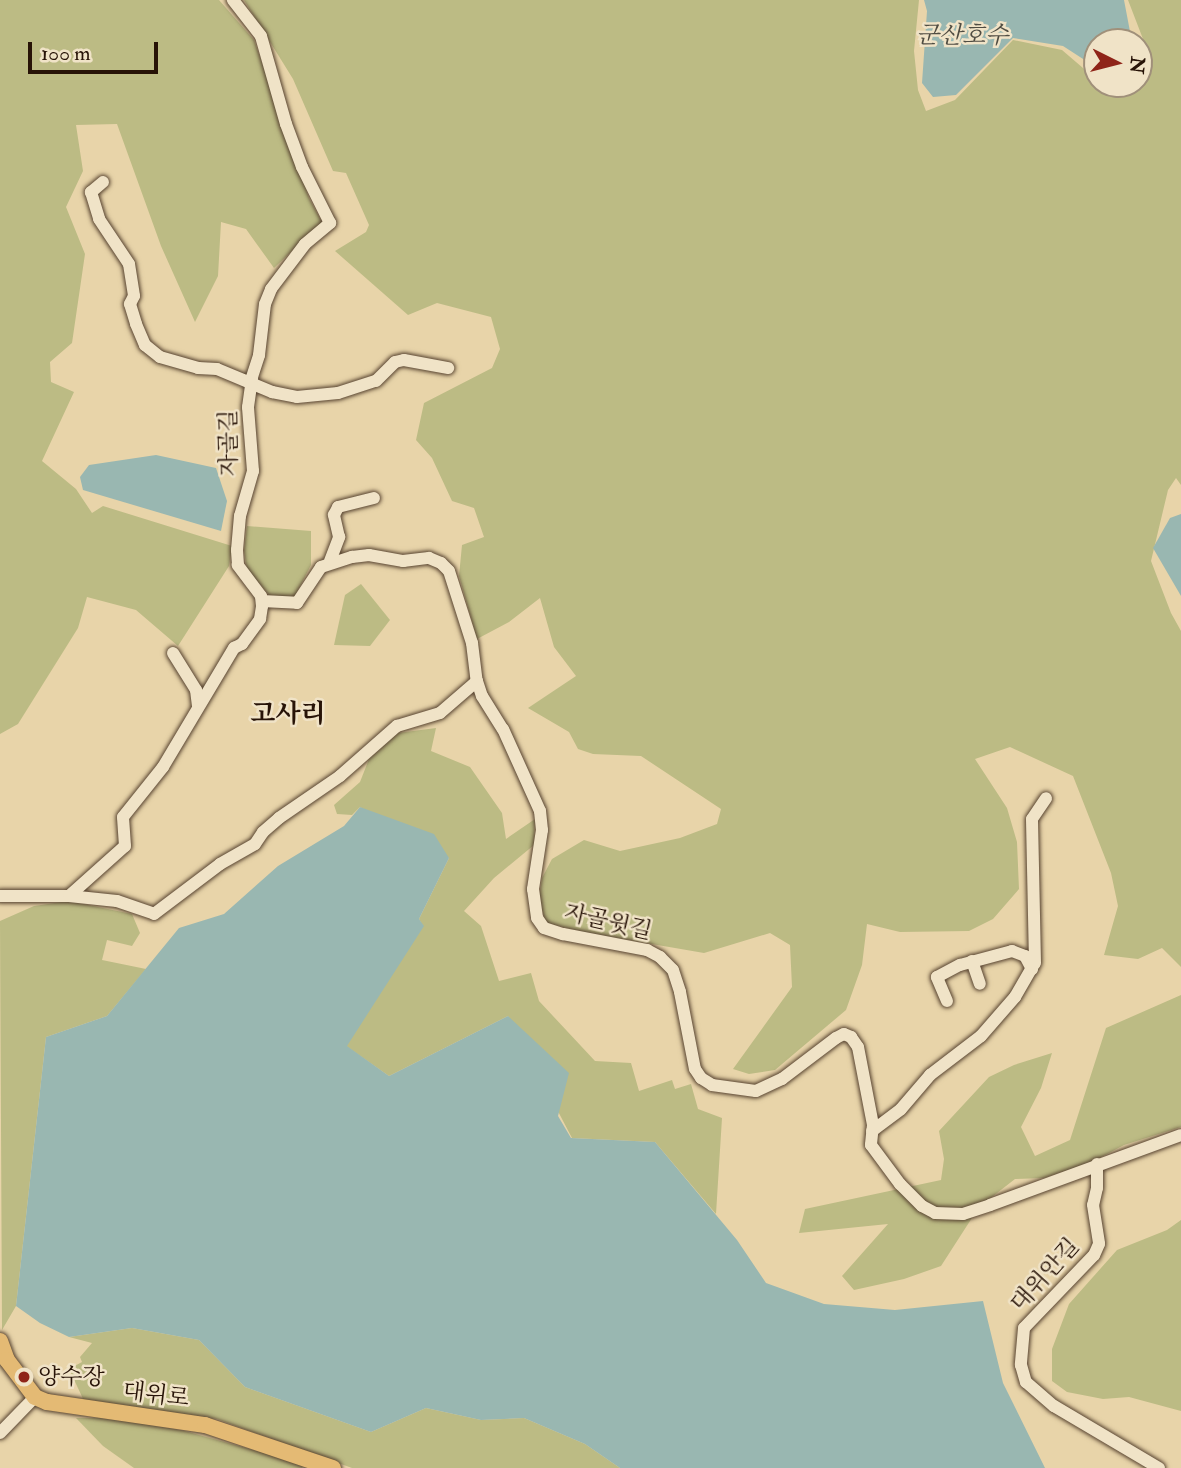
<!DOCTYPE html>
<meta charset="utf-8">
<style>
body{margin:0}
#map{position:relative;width:1181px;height:1468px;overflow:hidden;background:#e8d4a9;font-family:"IM FELL Double Pica","Noto Serif KR",serif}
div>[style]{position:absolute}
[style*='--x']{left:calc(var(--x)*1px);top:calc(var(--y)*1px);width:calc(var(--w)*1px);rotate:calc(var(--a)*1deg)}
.green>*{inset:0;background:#bcbb84}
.water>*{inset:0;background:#99b7b1}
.roads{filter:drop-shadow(0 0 2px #574330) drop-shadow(0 0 2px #574330)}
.minor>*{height:12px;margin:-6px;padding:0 6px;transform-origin:6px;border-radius:6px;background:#f0e3c7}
.major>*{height:16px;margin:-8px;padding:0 8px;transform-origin:8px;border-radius:8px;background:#e4ba74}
.dots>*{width:19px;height:19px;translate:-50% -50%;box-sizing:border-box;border:4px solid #f0e3c7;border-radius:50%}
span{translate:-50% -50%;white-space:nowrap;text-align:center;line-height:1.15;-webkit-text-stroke:5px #f0e3c7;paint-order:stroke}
.street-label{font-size:23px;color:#271307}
.poi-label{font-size:23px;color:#271307}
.left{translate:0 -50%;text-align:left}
.water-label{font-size:24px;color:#4f4c42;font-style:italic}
.quarter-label{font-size:26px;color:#271307;font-weight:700}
.north{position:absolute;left:1083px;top:28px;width:70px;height:70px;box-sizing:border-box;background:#f0e3c7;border:2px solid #a0907a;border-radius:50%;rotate:96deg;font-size:19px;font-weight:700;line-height:28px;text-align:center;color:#271307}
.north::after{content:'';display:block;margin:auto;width:24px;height:32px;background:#8f2418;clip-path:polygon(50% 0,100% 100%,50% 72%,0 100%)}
.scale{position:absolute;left:28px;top:42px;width:130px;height:32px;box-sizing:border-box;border:4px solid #271307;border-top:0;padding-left:9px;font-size:21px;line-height:24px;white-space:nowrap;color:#271307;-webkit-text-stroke:5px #f0e3c7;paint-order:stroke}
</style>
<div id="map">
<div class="green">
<div style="clip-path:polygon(0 0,219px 0,254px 40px,309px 198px,322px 222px,274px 268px,246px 229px,221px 222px,218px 276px,195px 322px,161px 246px,117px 124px,76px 125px,83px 171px,66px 207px,85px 254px,72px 343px,50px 362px,51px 382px,74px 392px,42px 461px,76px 489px,92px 513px,103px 506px,232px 546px,229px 566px,178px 646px,136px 610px,87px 597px,78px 628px,18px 724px,0 734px)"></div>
<div style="clip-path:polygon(244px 0,919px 0,914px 51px,918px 90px,926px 111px,955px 100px,1013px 40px,1062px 50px,1097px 80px,1097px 84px,1108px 90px,1119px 84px,1139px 84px,1139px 54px,1143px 39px,1128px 0,1181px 0,1181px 485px,1176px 478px,1168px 490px,1151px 561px,1171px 613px,1181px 631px,1181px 967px,1162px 948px,1138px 959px,1104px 955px,1118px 906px,1111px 873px,1073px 776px,1010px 747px,975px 759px,1007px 808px,1017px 842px,1019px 889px,993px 919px,969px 931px,900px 932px,867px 924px,862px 965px,846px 1010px,775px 1070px,749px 1074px,733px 1069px,792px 987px,790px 945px,770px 933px,704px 953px,588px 933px,546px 923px,539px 899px,542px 878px,552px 859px,584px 840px,620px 851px,680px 838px,717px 824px,721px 809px,641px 756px,593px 754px,578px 749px,569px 732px,528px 708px,576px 676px,554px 647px,540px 598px,509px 622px,477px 639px,459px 576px,462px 545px,484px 537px,474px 508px,452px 501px,432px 458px,416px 440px,424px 403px,492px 368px,500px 349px,491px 317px,437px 303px,408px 315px,335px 251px,366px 232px,369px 225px,346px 173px,333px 171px,293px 79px)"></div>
<div style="clip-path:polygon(247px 526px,311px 531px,311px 565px,294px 598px,275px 602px,247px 569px,244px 551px)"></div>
<div style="clip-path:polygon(361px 584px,390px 620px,370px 646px,334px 645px,345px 595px)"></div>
<div style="clip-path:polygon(436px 728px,431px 751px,470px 767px,502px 813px,506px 839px,535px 819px,534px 845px,494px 878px,464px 911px,481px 926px,499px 981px,531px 973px,539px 1001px,595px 1061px,631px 1063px,639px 1091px,672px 1080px,675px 1089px,691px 1084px,698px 1109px,722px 1118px,716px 1214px,655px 1142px,572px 1138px,508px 1016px,389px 1076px,346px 1046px,423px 926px,419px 919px,449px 858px,360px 807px,352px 815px,337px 814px,334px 805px,360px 782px,369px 759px,398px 733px)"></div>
<div style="clip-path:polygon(69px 901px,132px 914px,140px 933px,132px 946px,107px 940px,102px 960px,146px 969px,107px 1016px,46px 1037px,16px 1306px,2px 1330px,0 921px,34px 906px)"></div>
<div style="clip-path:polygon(1181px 995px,1181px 1127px,1124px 1145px,1090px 1163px,1044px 1178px,1015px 1179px,979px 1207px,941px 1266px,904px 1279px,854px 1290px,842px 1276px,888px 1224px,799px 1233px,805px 1209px,941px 1180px,944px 1159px,939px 1131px,989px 1077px,1014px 1065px,1052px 1053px,1041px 1088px,1021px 1127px,1035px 1156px,1070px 1140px,1106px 1028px)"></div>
<div style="clip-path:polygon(1181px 1220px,1181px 1411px,1129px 1397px,1103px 1399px,1067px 1392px,1052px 1381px,1052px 1349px,1069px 1304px,1117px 1250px,1167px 1230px)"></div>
<div style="clip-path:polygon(132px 1328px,199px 1340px,245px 1387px,371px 1432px,426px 1408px,481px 1420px,524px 1418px,585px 1444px,620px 1468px,352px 1468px,217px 1419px,85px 1403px,69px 1369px,82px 1362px,80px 1357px,92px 1343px,69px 1337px)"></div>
<div style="clip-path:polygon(76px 1418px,107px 1418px,181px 1430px,304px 1464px,302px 1468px,134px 1468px,103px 1446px)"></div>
</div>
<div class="water">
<div style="clip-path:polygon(924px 0,1124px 0,1132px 42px,1097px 42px,1097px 68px,1063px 46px,1013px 38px,956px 95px,933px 97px,922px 83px,927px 11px)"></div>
<div style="clip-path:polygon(156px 455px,216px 468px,227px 501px,221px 531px,83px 490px,80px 477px,89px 465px)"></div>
<div style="clip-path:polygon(1181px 514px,1181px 596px,1153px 548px,1170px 518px)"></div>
<div style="clip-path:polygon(360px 807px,434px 834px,449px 858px,419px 919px,424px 926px,347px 1046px,389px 1076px,508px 1016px,569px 1073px,558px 1116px,571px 1138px,655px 1142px,737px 1240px,766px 1283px,824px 1304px,895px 1310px,983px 1301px,1003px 1383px,1045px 1468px,620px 1468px,585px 1444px,524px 1418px,481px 1420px,426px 1408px,371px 1432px,245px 1387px,199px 1340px,132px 1328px,69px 1337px,40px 1323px,16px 1306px,46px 1037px,107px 1016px,179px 928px,224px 914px,278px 866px,344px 826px)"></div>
</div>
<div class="roads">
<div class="minor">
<div style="--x:103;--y:182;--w:16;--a:140"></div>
<div style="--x:91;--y:192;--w:28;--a:73"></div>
<div style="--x:99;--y:219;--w:54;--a:56.3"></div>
<div style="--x:129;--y:264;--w:32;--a:81"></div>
<div style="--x:134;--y:296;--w:9;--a:117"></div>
<div style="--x:130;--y:304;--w:21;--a:73"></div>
<div style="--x:136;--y:324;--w:23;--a:67"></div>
<div style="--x:145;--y:345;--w:19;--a:39"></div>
<div style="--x:160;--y:357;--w:40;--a:16"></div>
<div style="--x:198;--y:368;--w:19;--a:3"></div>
<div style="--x:217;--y:369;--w:60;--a:22.7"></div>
<div style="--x:272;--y:392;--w:25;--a:11"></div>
<div style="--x:297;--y:397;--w:41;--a:-5.6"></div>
<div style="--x:338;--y:393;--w:40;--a:-18"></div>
<div style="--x:376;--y:381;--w:27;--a:-45"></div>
<div style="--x:395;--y:362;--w:9;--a:-13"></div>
<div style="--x:404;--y:360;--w:45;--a:10.3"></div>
<div style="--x:330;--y:561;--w:26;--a:-69"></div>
<div style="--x:339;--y:537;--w:23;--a:-103"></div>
<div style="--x:334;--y:515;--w:9;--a:-63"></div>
<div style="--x:338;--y:507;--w:37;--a:-14"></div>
<div style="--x:262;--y:601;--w:35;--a:3"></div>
<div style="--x:297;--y:603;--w:43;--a:-56.3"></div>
<div style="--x:321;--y:567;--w:33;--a:-18"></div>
<div style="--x:352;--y:557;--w:17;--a:-7"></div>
<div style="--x:369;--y:555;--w:35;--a:10"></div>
<div style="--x:403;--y:561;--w:26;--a:-7"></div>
<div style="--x:429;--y:558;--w:13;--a:23"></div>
<div style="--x:441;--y:563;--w:11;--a:45"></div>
<div style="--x:449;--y:571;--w:76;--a:72.3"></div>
<div style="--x:472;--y:643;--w:38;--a:83"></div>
<div style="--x:477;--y:681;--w:16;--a:72"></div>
<div style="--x:482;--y:696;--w:39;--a:58"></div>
<div style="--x:503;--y:729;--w:90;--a:65.7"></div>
<div style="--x:540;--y:811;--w:19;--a:84"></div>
<div style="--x:542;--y:830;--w:60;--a:98.7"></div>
<div style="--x:533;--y:889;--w:29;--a:82"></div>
<div style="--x:537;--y:918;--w:12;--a:55"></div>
<div style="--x:544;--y:928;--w:20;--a:18"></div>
<div style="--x:563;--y:934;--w:86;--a:10.8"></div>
<div style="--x:647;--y:950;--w:15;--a:28"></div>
<div style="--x:660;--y:957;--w:18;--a:45"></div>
<div style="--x:673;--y:970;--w:23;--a:72"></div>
<div style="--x:680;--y:992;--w:78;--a:79"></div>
<div style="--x:695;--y:1069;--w:11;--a:56"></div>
<div style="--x:701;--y:1078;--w:13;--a:32"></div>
<div style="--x:712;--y:1085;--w:44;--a:7.8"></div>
<div style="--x:756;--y:1091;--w:29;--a:-25"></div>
<div style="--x:782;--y:1079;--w:68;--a:-37.2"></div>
<div style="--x:836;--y:1038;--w:9;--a:-27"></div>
<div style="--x:844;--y:1034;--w:8;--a:23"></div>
<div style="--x:851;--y:1037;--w:12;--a:55"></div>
<div style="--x:858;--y:1047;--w:79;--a:79.1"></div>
<div style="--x:873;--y:1125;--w:20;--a:96"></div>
<div style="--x:871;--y:1145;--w:49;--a:53.4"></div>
<div style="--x:900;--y:1184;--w:31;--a:45"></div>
<div style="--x:922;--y:1206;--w:15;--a:28"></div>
<div style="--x:935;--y:1213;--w:28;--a:2"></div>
<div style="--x:963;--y:1214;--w:28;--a:-18"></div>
<div style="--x:990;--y:1205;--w:203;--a:-20.1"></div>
<div style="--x:173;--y:653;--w:44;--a:58.1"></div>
<div style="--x:196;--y:690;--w:17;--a:83"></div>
<div style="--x:0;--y:896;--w:69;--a:0"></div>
<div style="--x:69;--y:896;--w:48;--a:5.9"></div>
<div style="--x:117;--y:901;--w:39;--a:19"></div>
<div style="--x:154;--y:914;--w:83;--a:-37.1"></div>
<div style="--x:220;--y:864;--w:40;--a:-29.7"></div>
<div style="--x:255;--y:844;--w:14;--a:-56"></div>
<div style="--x:263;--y:832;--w:21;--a:-41"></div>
<div style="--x:279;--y:818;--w:74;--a:-34.5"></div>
<div style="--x:340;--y:776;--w:76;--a:-41.3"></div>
<div style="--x:397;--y:726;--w:45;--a:-16.8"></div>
<div style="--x:440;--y:713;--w:49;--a:-40.9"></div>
<div style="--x:69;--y:896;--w:75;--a:-41.8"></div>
<div style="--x:125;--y:846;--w:29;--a:-94"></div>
<div style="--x:123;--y:817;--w:64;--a:-51.3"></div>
<div style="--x:163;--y:767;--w:139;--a:-59.2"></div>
<div style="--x:234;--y:648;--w:9;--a:-27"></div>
<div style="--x:242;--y:644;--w:31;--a:-54"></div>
<div style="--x:260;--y:619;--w:13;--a:-81"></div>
<div style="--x:262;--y:606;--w:10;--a:-96"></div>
<div style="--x:261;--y:596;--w:39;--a:-127"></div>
<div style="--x:238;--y:565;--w:15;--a:-94"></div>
<div style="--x:237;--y:550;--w:34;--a:-85"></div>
<div style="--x:240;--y:516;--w:47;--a:-73.9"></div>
<div style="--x:253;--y:471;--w:64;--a:-94.5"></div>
<div style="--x:248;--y:407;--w:30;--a:-82"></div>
<div style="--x:252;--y:377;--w:23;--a:-72"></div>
<div style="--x:259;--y:355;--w:51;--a:-83.3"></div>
<div style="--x:265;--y:304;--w:16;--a:-68"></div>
<div style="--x:271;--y:289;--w:56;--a:-52.9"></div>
<div style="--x:305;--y:244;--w:33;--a:-40"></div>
<div style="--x:330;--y:223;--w:63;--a:-116.6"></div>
<div style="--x:302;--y:167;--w:46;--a:-110.4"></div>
<div style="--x:286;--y:124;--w:91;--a:-105.9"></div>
<div style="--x:261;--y:36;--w:46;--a:-127.9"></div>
<div style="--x:972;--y:961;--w:24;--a:71"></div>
<div style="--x:947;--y:1001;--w:26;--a:-113"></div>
<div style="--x:937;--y:977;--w:26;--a:-28"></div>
<div style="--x:960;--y:965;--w:54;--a:-15.1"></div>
<div style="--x:1012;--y:951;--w:14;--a:21"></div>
<div style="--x:1025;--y:956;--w:15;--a:62"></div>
<div style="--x:872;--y:1131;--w:36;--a:-37"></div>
<div style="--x:901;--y:1109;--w:45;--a:-49.5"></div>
<div style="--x:930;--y:1075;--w:64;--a:-37.4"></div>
<div style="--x:981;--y:1036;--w:52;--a:-48.9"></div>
<div style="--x:1015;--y:997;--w:39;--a:-60"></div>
<div style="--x:1035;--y:963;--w:144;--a:-91.2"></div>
<div style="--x:1032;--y:819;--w:25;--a:-56"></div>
<div style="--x:1097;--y:1164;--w:24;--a:90"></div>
<div style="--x:1097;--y:1188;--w:17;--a:103"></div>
<div style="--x:1093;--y:1205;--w:39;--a:81"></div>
<div style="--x:1099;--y:1244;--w:12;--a:114"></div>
<div style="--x:1094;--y:1255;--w:101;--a:133.8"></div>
<div style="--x:1024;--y:1328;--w:37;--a:95"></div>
<div style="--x:1021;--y:1365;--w:18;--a:74"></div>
<div style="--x:1026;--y:1382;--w:37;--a:41"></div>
<div style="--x:1054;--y:1406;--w:122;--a:30.6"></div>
<div style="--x:0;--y:1433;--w:50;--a:-45.8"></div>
</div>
<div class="major">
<div style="--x:0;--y:1341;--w:20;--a:70"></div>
<div style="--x:7;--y:1360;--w:46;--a:52.9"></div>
<div style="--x:35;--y:1397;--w:13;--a:23"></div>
<div style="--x:47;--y:1402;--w:160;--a:8.3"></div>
<div style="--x:205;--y:1425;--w:135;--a:18.6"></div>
</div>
</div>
<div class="dots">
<div style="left:24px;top:1377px;background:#8f2418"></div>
</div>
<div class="street-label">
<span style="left:229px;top:443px;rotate:-91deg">자골길</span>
<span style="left:608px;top:922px;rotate:13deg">자골윗길</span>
<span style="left:1045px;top:1275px;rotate:-48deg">대위안길</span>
<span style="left:156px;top:1395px;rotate:7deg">대위로</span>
</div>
<div class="poi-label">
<span class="left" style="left:38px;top:1377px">양수장</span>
</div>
<div class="water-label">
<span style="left:962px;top:36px">군산호수</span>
</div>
<div class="quarter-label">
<span style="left:288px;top:715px">고사리</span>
</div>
<div class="north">N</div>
<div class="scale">100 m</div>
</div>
